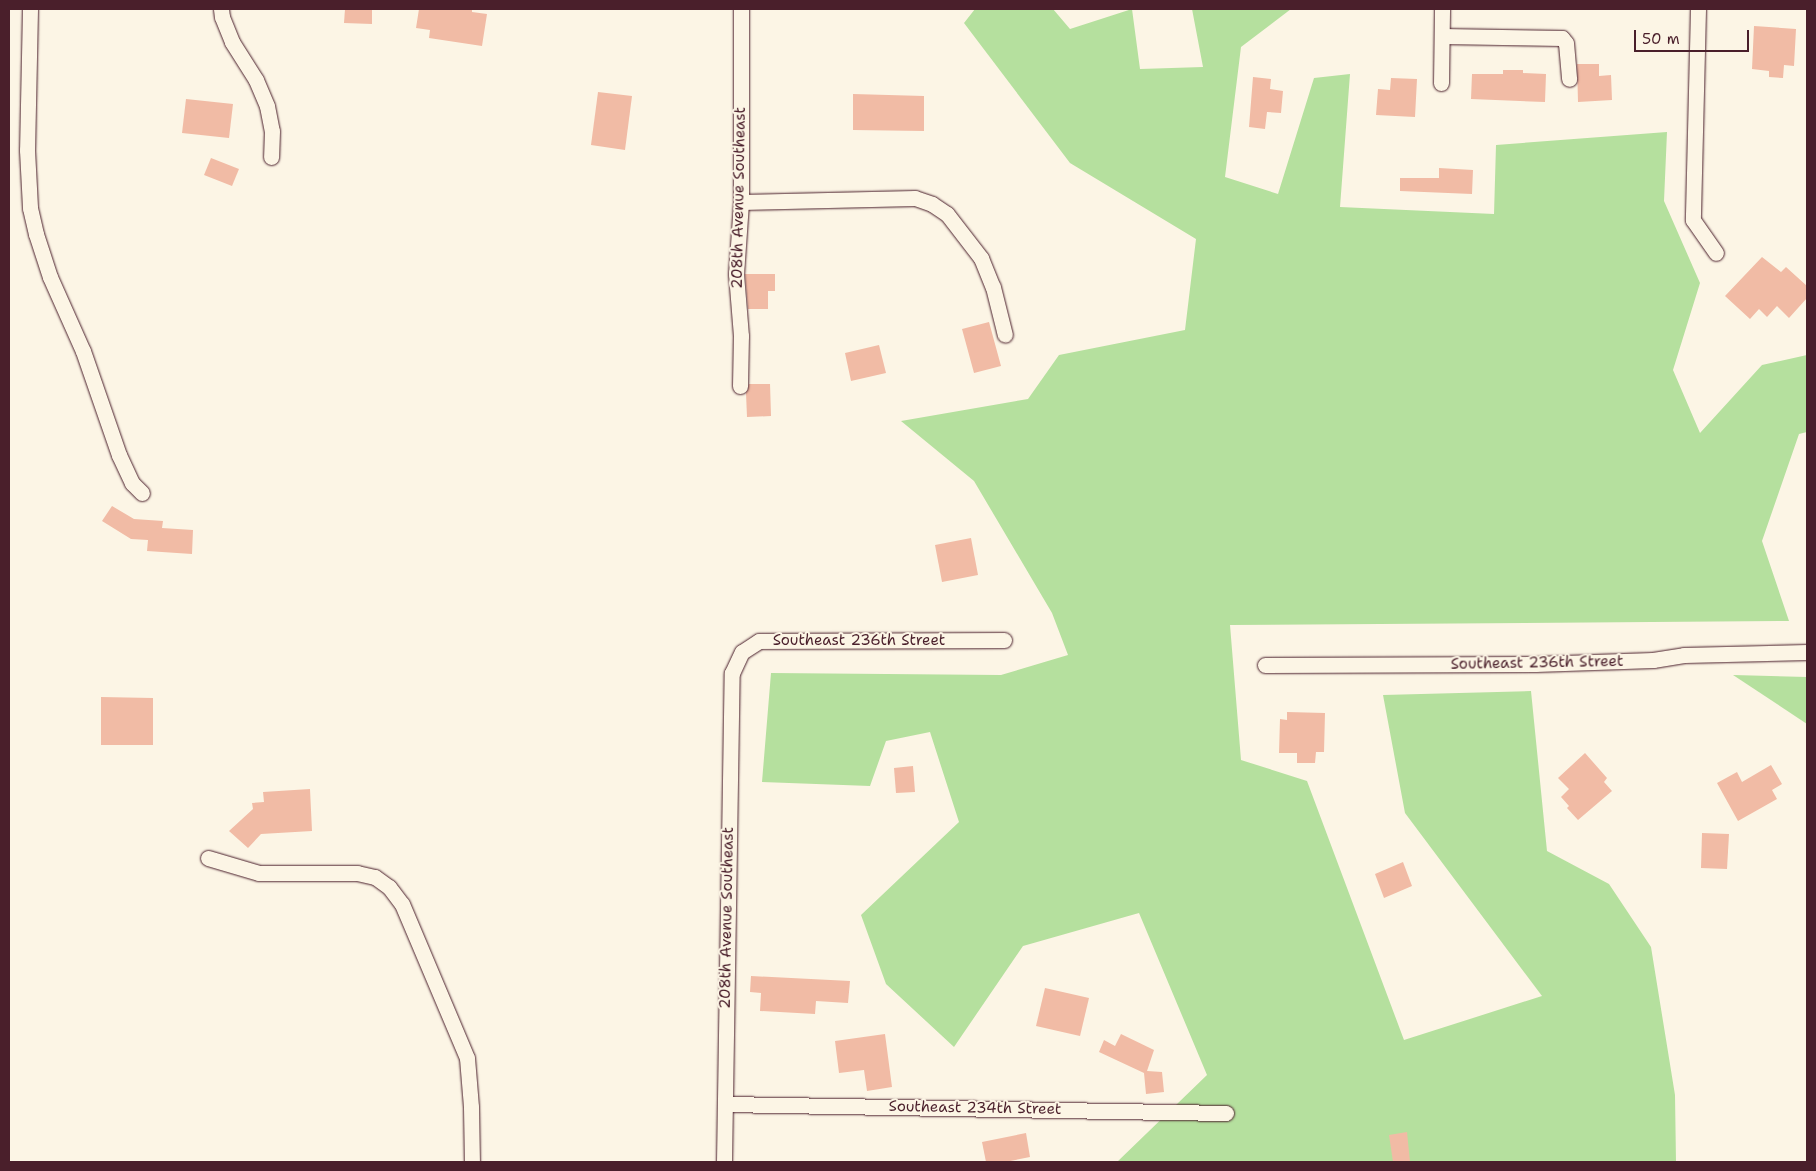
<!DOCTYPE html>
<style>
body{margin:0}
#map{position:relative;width:1816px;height:1171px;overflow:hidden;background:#fcf5e5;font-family:"Shantell Sans",sans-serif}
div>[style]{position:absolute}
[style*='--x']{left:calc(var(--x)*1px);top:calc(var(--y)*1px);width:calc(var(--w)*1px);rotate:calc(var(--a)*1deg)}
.green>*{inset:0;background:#b5e09e}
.building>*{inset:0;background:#f1bba5}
.roads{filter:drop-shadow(0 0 1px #4a1f2b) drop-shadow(0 0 1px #4a1f2b)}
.minor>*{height:15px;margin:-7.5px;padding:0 7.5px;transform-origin:7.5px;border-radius:7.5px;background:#fcf5e5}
span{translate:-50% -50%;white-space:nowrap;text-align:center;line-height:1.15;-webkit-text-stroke:4px #fcf5e5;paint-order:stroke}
.street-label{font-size:15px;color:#4a1f2b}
.frame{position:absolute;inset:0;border:10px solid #4a1f2b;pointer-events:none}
.scale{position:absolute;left:1634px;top:30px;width:115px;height:22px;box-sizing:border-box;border:2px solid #4a1f2b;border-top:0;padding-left:6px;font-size:15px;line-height:18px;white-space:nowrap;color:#4a1f2b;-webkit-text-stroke:4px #fcf5e5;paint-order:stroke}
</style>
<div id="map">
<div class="green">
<div style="clip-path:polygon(975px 9px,1053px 9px,1070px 29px,1132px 9px,1140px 69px,1203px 67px,1192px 9px,1291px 9px,1241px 47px,1225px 177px,1278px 194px,1314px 78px,1350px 74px,1340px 207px,1494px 214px,1496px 145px,1667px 132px,1664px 201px,1700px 283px,1673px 370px,1700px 433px,1762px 365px,1807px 355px,1807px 432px,1799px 434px,1762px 541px,1789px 621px,1230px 625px,1241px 760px,1307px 781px,1404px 1040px,1542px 996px,1405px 813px,1383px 695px,1531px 691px,1547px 851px,1609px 884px,1651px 947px,1675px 1095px,1676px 1162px,1117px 1162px,1207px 1075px,1139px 913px,1023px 946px,954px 1047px,886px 984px,861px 915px,959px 822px,930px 732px,886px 741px,870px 786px,762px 782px,771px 673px,1001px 675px,1068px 655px,1052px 613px,974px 481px,901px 421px,1028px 399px,1059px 355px,1185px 330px,1196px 239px,1070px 163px,964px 23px)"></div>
<div style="clip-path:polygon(1733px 675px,1807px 677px,1807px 724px)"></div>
</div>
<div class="building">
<div style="clip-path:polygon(345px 9px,372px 9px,372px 24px,344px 23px)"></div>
<div style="clip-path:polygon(419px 9px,472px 9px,472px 12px,487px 14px,482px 46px,429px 38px,430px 30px,416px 28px)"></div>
<div style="clip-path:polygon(1754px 26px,1796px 29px,1794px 66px,1784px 65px,1783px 78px,1769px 77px,1769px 71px,1752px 69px)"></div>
<div style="clip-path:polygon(1577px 64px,1599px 64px,1599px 76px,1611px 75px,1612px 100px,1578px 102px)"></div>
<div style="clip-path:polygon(1503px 70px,1523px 70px,1523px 73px,1546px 74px,1545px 102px,1471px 99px,1472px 74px,1503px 74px)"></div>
<div style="clip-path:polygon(1253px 77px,1271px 79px,1270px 89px,1283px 91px,1281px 113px,1267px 112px,1265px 129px,1249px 127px)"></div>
<div style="clip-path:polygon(1391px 78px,1417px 79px,1415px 117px,1376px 115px,1378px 89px,1390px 90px)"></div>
<div style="clip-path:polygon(598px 92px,632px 96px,625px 150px,591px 145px)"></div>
<div style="clip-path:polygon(853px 94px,924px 96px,924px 131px,853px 130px)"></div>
<div style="clip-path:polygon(186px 99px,233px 104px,229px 138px,182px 133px)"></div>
<div style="clip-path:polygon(211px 158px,239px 169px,232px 186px,204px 175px)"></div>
<div style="clip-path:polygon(1439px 168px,1473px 170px,1472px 194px,1400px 191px,1400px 178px,1439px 178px)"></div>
<div style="clip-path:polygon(1762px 257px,1781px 272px,1786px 267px,1807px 286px,1807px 298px,1789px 318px,1777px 306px,1767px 317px,1759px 309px,1750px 319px,1725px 296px)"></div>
<div style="clip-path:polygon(745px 274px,775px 274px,775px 291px,768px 291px,768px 309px,748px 309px)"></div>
<div style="clip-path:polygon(989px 322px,1001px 366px,974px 373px,962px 329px)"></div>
<div style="clip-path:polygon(879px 345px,886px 373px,851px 381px,845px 353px)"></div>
<div style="clip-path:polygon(749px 384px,770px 384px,771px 416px,747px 417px,746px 393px)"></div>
<div style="clip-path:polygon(112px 506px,134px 519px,163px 521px,162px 528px,193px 530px,192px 554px,147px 551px,148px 540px,131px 539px,102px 521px)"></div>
<div style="clip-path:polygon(971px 538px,978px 575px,942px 582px,935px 545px)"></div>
<div style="clip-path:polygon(101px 697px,153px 698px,153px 745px,101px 745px)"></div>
<div style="clip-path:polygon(1287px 712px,1325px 713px,1324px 752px,1316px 752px,1315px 763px,1297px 763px,1297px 753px,1279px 753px,1280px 719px,1287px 720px)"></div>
<div style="clip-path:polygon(1585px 753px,1607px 778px,1604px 782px,1612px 791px,1578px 820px,1567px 808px,1569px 806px,1561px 797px,1569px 789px,1558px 778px)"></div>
<div style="clip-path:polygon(1771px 765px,1782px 784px,1772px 790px,1777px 799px,1738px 821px,1717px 783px,1737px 772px,1742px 782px)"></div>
<div style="clip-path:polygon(913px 766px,915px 792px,896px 793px,894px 768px)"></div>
<div style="clip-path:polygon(310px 789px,312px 831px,261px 834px,248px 848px,229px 831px,253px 809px,252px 803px,264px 802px,263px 792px)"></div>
<div style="clip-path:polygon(1702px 833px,1729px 834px,1727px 869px,1701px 868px)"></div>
<div style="clip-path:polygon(1403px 862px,1412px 886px,1384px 898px,1375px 874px)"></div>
<div style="clip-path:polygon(751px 976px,850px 981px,848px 1003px,816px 1001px,815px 1014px,760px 1011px,761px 993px,750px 992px)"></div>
<div style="clip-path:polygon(1045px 988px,1089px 998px,1080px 1036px,1036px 1026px)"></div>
<div style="clip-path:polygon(885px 1034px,892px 1087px,867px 1091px,864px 1070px,839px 1073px,835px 1041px)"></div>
<div style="clip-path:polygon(1121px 1034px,1154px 1050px,1147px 1071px,1162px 1072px,1164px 1092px,1146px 1094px,1144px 1073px,1099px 1052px,1104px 1040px,1115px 1046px)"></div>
<div style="clip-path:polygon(1407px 1132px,1410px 1162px,1393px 1162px,1389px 1135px)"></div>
<div style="clip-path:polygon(1026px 1133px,1030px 1157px,1005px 1162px,986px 1162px,982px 1142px)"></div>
</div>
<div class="roads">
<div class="minor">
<div style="--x:30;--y:9;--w:141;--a:91.2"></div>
<div style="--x:27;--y:150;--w:58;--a:87"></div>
<div style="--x:30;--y:208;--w:27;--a:77"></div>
<div style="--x:36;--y:234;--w:45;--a:72"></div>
<div style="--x:50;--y:277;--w:81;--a:66"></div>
<div style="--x:83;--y:351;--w:110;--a:70.9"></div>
<div style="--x:119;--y:455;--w:31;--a:65"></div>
<div style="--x:132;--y:483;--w:14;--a:45"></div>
<div style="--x:221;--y:9;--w:8;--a:83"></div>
<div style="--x:222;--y:17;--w:27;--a:68"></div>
<div style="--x:232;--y:42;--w:45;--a:57.7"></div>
<div style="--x:256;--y:80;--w:28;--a:67"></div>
<div style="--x:267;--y:106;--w:25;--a:79"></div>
<div style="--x:272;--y:131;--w:26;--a:92"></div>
<div style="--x:1698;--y:9;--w:211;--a:91.4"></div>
<div style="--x:1693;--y:220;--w:40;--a:55.1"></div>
<div style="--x:1442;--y:36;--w:120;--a:1"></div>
<div style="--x:1562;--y:38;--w:6;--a:51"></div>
<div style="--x:1566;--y:43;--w:36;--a:85"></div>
<div style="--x:1441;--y:83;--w:74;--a:-89.2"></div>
<div style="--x:741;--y:202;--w:174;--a:-1.3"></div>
<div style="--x:915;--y:198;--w:18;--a:19"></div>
<div style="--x:932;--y:204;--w:18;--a:34"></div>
<div style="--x:947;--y:214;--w:56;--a:52.3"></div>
<div style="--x:981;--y:258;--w:31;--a:68"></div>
<div style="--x:993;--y:287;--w:49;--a:76"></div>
<div style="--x:740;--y:386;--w:50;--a:-88.9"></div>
<div style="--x:741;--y:336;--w:62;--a:-94.6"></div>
<div style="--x:736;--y:274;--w:72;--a:-86"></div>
<div style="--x:741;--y:202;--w:193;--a:-90"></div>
<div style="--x:1265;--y:665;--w:270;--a:-0.2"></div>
<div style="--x:1535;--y:664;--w:118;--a:-1.9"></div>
<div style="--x:1653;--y:660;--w:31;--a:-9"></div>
<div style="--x:1684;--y:655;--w:123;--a:-1.4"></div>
<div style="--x:208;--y:858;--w:53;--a:16.4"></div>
<div style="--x:259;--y:873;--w:98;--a:0"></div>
<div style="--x:357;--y:873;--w:18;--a:13"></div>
<div style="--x:375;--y:877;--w:17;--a:36"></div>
<div style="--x:389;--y:887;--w:21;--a:53"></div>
<div style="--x:402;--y:904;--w:167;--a:67.1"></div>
<div style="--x:467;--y:1058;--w:49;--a:85.3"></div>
<div style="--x:471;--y:1107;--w:55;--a:89"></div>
<div style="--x:725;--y:1104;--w:501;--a:1.03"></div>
<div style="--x:724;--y:1162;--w:489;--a:-89.1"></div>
<div style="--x:732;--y:673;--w:23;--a:-65"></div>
<div style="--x:742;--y:652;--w:20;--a:-33"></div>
<div style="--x:759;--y:641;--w:245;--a:-0.2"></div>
</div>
</div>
<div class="street-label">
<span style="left:739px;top:198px;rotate:-89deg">208th Avenue Southeast</span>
<span style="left:859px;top:641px">Southeast 236th Street</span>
<span style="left:1537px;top:663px;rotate:-1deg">Southeast 236th Street</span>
<span style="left:727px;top:918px;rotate:-89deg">208th Avenue Southeast</span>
<span style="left:975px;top:1108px;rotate:1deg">Southeast 234th Street</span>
</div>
<div class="frame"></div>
<div class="scale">50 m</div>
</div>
